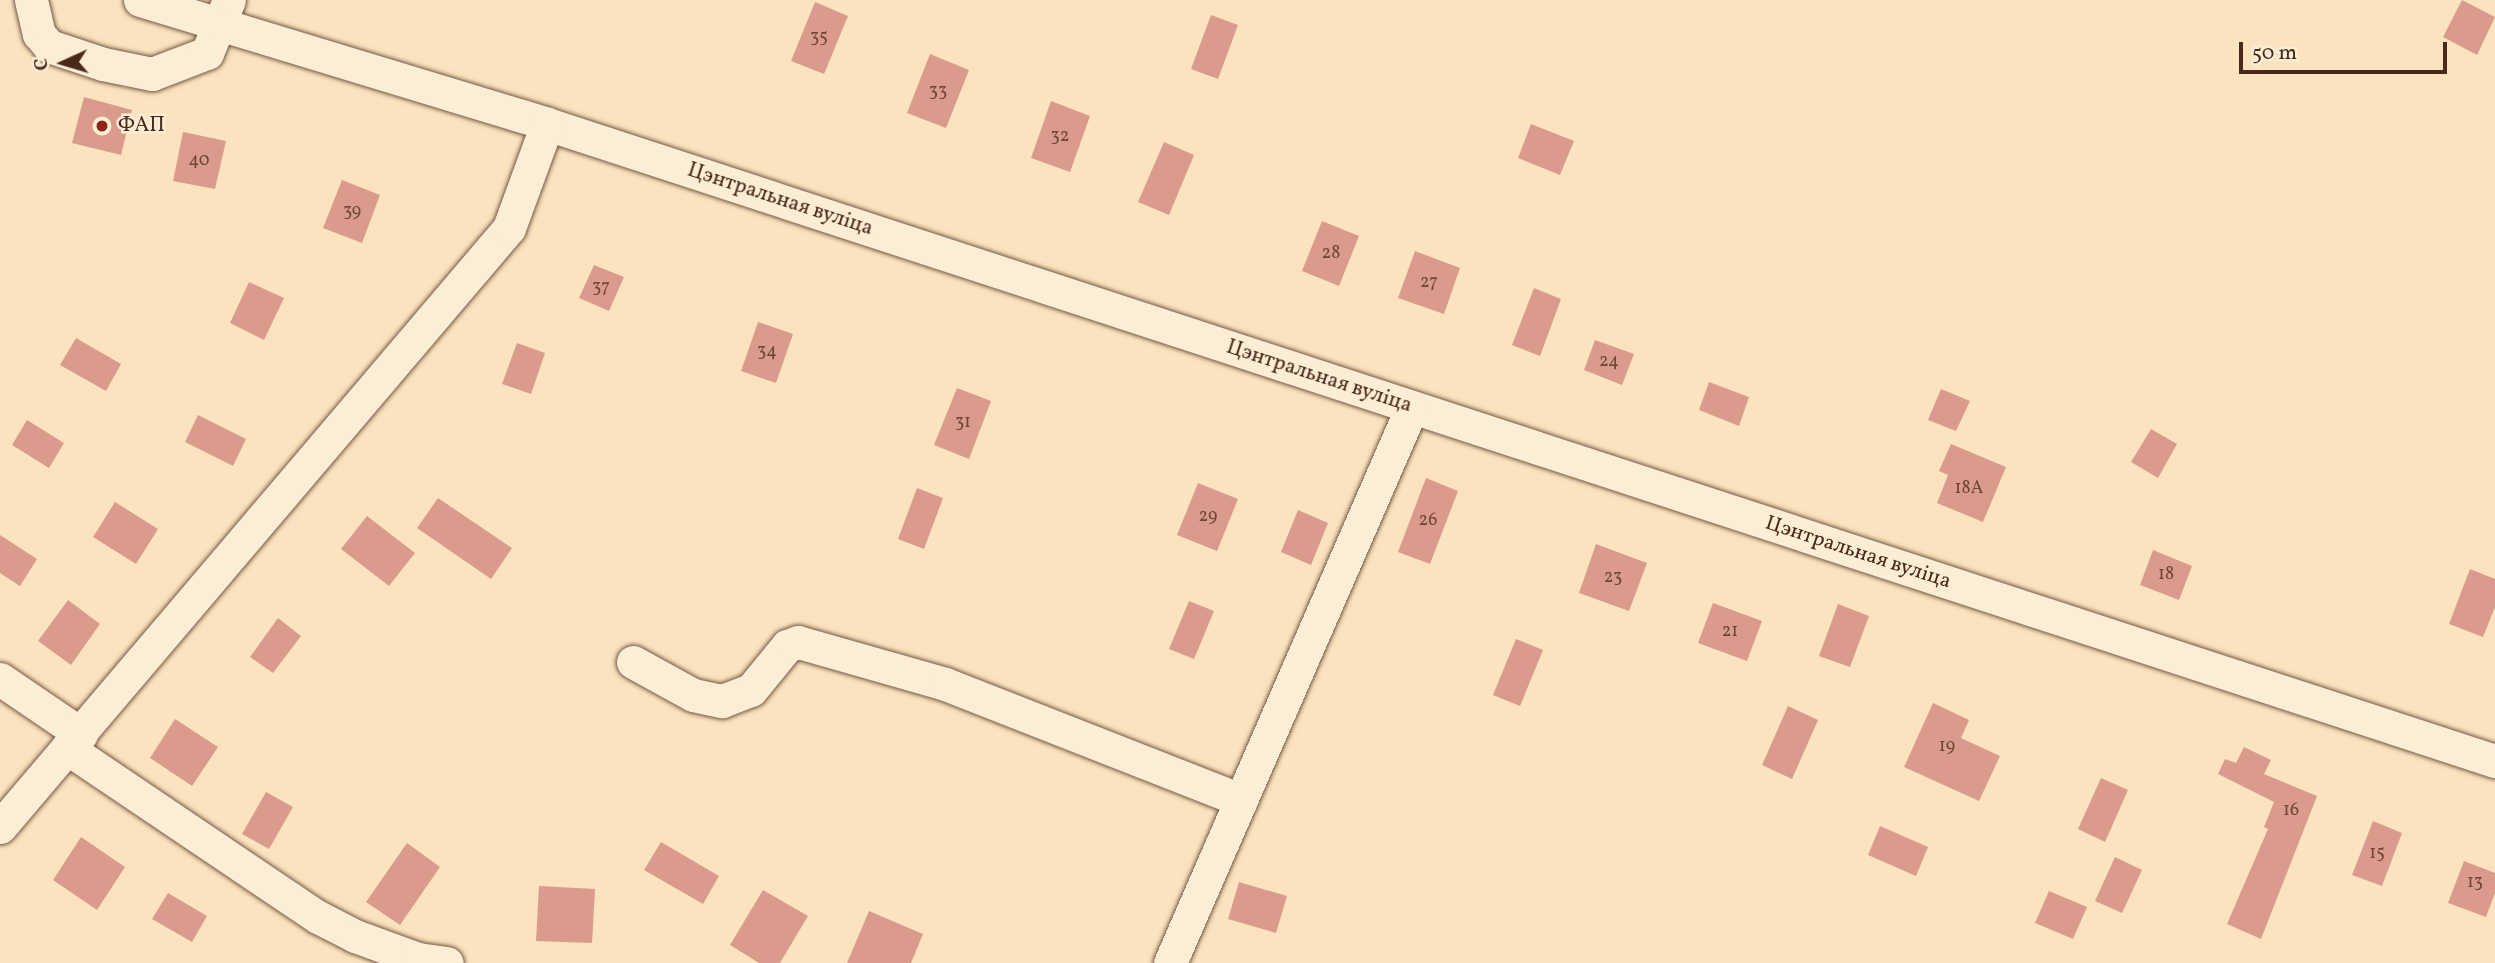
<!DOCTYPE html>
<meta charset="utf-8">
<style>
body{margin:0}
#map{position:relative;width:2495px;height:963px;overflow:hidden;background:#fae3be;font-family:Vollkorn,serif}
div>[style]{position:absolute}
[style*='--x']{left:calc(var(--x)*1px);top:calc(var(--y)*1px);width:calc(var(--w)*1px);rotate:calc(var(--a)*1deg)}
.building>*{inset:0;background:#db9b8c}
.roads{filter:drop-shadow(0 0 2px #765844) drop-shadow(0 0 2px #765844)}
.minor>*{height:33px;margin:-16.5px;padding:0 16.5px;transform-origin:16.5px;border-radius:16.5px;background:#fcedd5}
.dots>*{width:19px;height:19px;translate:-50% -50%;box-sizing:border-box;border:4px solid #fcedd5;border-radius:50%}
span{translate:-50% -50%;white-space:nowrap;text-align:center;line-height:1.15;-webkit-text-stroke:5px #fcedd5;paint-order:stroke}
.number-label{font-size:18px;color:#6e4638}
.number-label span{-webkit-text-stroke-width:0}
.poi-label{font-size:21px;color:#4a291c}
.left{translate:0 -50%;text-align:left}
.street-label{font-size:21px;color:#4a291c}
.north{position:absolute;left:28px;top:28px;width:70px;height:70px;-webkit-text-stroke:5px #fcedd5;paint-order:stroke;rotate:266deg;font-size:19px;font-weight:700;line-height:28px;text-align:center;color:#4a291c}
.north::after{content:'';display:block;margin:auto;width:24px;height:32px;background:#4a291c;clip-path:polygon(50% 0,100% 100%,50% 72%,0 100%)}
.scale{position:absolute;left:2239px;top:42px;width:208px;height:32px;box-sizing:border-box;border:4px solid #4a291c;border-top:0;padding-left:9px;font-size:21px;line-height:24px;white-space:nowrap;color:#4a291c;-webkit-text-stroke:5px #fcedd5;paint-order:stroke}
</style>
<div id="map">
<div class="building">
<div style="clip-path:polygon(2462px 0,2495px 17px,2477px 55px,2443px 37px)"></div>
<div style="clip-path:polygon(815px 2px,848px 16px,824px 74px,791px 61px)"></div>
<div style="clip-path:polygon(1211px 15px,1238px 25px,1218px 79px,1191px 69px)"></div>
<div style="clip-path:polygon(930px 54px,969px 70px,946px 128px,907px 113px)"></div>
<div style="clip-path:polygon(84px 97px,132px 110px,121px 155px,72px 143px)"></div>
<div style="clip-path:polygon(1051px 101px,1090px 116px,1070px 172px,1031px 158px)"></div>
<div style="clip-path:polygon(1531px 124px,1574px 141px,1560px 175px,1518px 158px)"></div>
<div style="clip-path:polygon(183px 132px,226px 141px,215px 189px,173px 181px)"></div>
<div style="clip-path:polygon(1164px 142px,1194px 155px,1169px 215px,1138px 202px)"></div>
<div style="clip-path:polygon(342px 180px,380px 195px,362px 243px,323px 228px)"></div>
<div style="clip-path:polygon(1322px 221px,1359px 236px,1339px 286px,1302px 271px)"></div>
<div style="clip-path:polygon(1415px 251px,1460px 268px,1444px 314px,1398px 298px)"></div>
<div style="clip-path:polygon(594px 265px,624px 277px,609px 311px,579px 298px)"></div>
<div style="clip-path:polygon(249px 282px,284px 298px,264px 340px,230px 323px)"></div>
<div style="clip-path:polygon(1534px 288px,1561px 299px,1540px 356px,1512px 345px)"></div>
<div style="clip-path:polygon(758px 322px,793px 334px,776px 383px,741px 371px)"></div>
<div style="clip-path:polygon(76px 338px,121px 364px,106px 391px,60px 365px)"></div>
<div style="clip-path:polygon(1595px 340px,1634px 354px,1622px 385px,1584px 370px)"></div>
<div style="clip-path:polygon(517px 343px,545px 353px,531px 394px,502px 384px)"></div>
<div style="clip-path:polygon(1709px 382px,1749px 397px,1739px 426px,1699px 410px)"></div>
<div style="clip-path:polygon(957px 388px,991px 401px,969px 459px,934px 445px)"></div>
<div style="clip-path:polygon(1941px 389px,1970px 401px,1956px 431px,1928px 420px)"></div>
<div style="clip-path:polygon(198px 415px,246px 439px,233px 466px,185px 442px)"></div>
<div style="clip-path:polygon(27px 420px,64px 443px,49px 468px,12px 445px)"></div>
<div style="clip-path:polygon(2151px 429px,2177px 444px,2158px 478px,2131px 462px)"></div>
<div style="clip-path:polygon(1951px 444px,2006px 467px,1983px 522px,1937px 503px,1948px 475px,1939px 471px)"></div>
<div style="clip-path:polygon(1426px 478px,1458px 491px,1430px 564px,1398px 552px)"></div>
<div style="clip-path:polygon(1198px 483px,1238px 499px,1217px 551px,1177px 535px)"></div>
<div style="clip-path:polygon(917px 488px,943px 498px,924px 549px,898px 539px)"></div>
<div style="clip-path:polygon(438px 498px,512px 548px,491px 579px,417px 528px)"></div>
<div style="clip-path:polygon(115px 502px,158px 529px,136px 564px,93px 537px)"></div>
<div style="clip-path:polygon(1298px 510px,1328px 523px,1311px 565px,1281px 552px)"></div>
<div style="clip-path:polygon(367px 516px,415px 553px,389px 586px,341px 549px)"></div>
<div style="clip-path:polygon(0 535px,37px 559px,20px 586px,0 573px)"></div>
<div style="clip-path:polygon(1596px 544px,1647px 563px,1629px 611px,1579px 593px)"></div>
<div style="clip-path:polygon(2153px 550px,2192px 566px,2179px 600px,2140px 585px)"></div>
<div style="clip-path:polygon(2470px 569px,2495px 579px,2495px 607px,2483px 637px,2449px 624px)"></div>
<div style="clip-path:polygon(68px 600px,100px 624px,71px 665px,38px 641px)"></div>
<div style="clip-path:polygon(1189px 601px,1214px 611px,1194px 659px,1169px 649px)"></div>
<div style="clip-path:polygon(1713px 603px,1762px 621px,1747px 661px,1698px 643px)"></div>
<div style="clip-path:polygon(1838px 604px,1869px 616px,1850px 667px,1819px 656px)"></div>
<div style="clip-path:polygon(278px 618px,301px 636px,273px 673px,250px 657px)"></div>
<div style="clip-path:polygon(1516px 639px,1543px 650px,1520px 706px,1493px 695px)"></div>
<div style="clip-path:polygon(1933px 703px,1969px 720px,1961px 738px,2000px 756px,1979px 801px,1904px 767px)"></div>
<div style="clip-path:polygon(1788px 706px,1818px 720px,1792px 779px,1762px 765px)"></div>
<div style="clip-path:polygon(175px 719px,218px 747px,192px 786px,150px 758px)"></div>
<div style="clip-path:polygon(2244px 747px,2271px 760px,2264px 774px,2317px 796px,2261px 939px,2227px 924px,2268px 829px,2264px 827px,2274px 802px,2218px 774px,2225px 759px,2236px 763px)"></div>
<div style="clip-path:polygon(2101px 778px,2128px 790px,2105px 842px,2078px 829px)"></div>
<div style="clip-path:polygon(266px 792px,293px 807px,269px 849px,242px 834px)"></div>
<div style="clip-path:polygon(2373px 821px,2402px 833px,2382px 886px,2352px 875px)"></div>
<div style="clip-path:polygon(1880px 826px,1928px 847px,1916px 876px,1868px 855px)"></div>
<div style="clip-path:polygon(81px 837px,125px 867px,97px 910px,53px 880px)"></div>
<div style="clip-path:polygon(661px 842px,719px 876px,703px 904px,644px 870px)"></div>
<div style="clip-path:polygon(407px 843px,440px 867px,400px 925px,366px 902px)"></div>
<div style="clip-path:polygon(2115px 857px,2142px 870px,2122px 913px,2095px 901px)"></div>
<div style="clip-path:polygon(2464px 861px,2495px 873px,2495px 893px,2486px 917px,2448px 903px)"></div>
<div style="clip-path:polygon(1239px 882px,1287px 896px,1276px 933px,1228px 919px)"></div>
<div style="clip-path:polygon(539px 886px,595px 889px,592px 943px,536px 941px)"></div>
<div style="clip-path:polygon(763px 890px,808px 916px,780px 963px,759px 963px,730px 945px)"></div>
<div style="clip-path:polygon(2049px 891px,2087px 907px,2073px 939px,2035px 923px)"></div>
<div style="clip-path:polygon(168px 893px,207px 916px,192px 942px,152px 919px)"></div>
<div style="clip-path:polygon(869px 911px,923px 934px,911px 963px,847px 963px)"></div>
</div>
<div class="roads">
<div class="minor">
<div style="--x:31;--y:0;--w:35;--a:77"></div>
<div style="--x:39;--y:34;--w:16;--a:50"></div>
<div style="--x:49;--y:46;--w:57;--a:18.4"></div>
<div style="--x:103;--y:64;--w:50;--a:11.5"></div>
<div style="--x:152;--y:74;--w:59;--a:-20.9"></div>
<div style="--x:207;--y:53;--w:57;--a:-67.5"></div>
<div style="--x:140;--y:0;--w:425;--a:16.9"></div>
<div style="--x:547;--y:124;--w:2050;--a:18.11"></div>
<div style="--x:633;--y:662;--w:68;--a:28.8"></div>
<div style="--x:693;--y:695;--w:30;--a:12"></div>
<div style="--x:722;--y:701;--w:31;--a:-21"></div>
<div style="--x:751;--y:690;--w:57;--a:-50.7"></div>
<div style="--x:787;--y:646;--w:12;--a:-20"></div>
<div style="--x:798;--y:642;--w:153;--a:15.9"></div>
<div style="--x:945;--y:684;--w:318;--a:21.4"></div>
<div style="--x:0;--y:679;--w:98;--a:34.2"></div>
<div style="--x:67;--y:748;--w:303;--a:34"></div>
<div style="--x:318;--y:917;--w:42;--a:27.2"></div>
<div style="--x:355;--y:936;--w:67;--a:20.1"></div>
<div style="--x:418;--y:959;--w:29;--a:8"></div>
<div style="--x:0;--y:827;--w:786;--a:-49.64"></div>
<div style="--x:509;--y:228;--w:111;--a:-69.9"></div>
<div style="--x:1170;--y:963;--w:606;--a:-66.48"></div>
</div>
</div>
<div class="dots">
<div style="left:102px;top:126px;background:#8f2418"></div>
</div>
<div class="number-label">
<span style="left:819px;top:38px">35</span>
<span style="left:938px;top:92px">33</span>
<span style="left:1060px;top:137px">32</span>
<span style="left:199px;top:161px">40</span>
<span style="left:352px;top:212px">39</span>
<span style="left:1331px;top:254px">28</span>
<span style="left:1429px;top:283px">27</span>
<span style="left:601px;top:288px">37</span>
<span style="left:767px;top:352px">34</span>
<span style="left:1609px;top:362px">24</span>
<span style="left:963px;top:423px">31</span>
<span style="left:1969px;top:489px">18А</span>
<span style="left:1208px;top:517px">29</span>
<span style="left:1428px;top:521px">26</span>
<span style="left:2166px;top:575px">18</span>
<span style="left:1613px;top:578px">23</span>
<span style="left:1730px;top:632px">21</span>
<span style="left:1947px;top:747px">19</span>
<span style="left:2291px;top:811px">16</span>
<span style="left:2377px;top:854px">15</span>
<span style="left:2475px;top:883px">13</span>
</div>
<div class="poi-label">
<span class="left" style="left:118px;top:126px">ФАП</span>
</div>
<div class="street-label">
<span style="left:780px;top:200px;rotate:18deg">Цэнтральная вуліца</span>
<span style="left:1319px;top:377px;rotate:18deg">Цэнтральная вуліца</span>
<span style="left:1858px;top:553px;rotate:18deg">Цэнтральная вуліца</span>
</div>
<div class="north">С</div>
<div class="scale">50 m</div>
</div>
